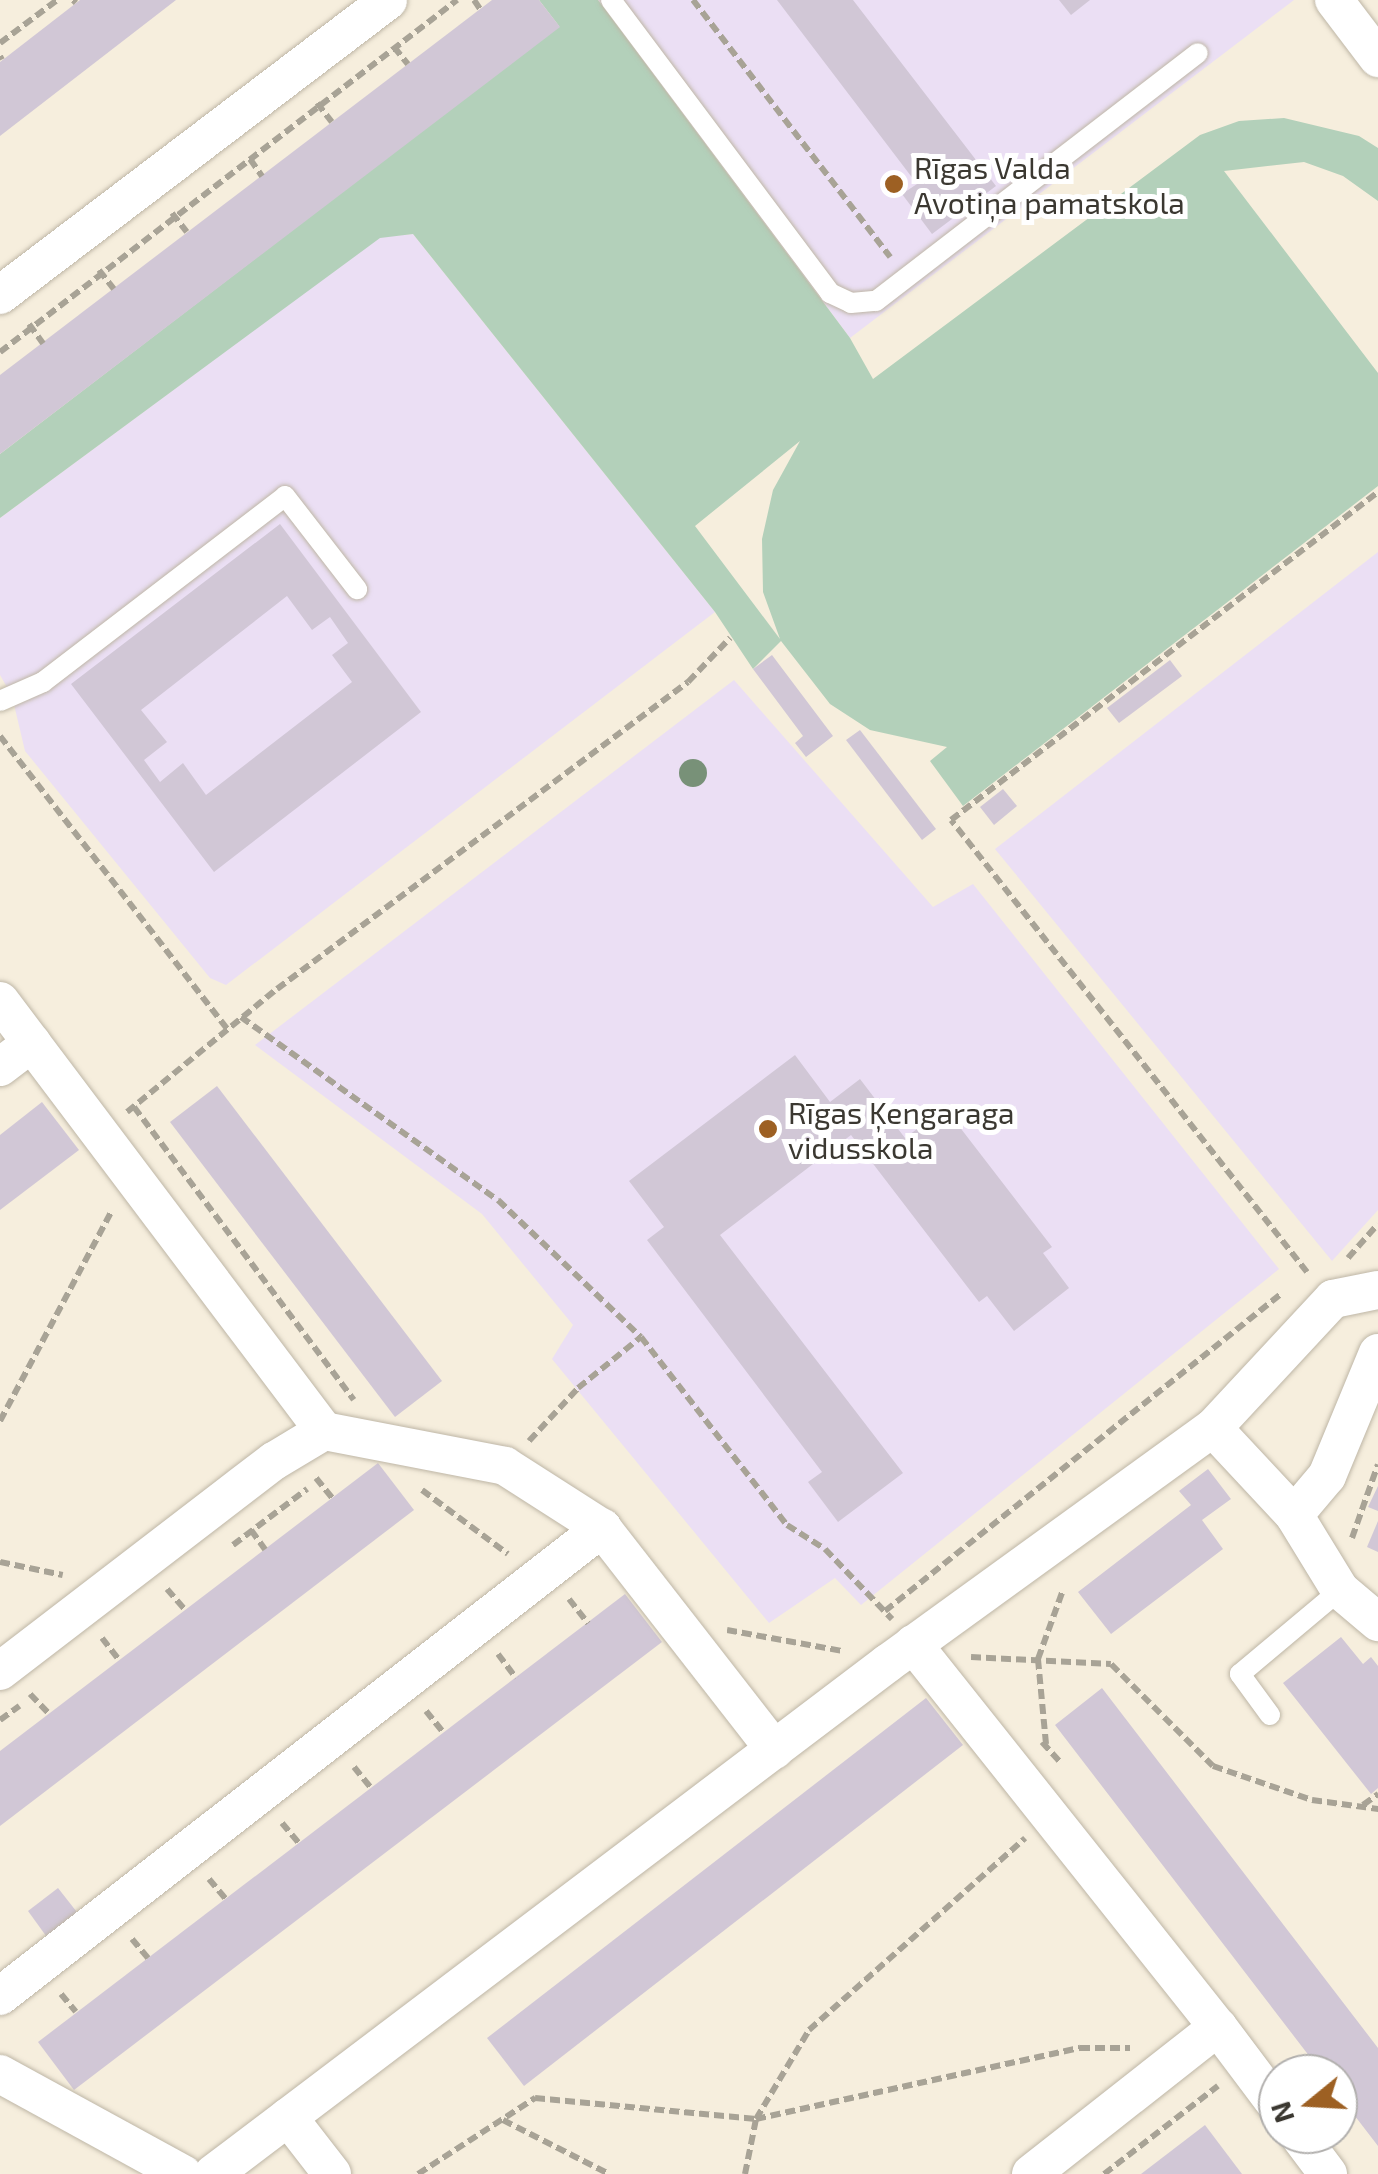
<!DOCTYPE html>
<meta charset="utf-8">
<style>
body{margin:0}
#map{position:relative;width:1378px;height:2174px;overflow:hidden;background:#f6eedd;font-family:"Exo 2",sans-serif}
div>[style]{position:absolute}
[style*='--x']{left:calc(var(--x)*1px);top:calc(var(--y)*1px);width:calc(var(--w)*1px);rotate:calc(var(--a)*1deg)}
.education>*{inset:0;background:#ebdff4}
.green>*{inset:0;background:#b3d0ba}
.building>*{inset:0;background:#d1c7d6}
.path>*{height:6px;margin-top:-3px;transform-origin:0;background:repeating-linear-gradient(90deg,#a8a396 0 10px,transparent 0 15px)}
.roads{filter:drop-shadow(0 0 2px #beb6a6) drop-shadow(0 0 2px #beb6a6)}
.lane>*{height:20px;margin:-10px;padding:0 10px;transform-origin:10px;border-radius:10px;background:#fff}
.street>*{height:38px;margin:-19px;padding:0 19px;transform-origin:19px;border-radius:19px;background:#fff}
.trees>*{width:28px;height:28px;margin:-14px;border-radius:50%;background:#789178}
.dots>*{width:28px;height:28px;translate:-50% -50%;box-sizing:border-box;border:5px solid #fff;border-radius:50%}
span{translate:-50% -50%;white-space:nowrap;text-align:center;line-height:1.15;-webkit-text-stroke:10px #fff;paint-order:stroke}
.poi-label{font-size:30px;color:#3b3831}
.left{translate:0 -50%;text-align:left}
.north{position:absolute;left:1258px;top:2054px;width:100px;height:100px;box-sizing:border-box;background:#fff;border:2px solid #b1afad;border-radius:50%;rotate:252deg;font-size:28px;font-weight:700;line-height:40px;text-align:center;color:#3b3831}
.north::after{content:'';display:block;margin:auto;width:35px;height:45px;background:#9d6023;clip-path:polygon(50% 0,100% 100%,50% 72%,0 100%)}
</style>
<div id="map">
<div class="education">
<div style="clip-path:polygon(598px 0,1294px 0,850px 338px)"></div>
<div style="clip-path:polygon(413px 234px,715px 612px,226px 985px,210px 978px,25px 751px,12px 696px,0 675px,0 518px,380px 237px)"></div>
<div style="clip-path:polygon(1378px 552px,1378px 1210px,1332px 1261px,995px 849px)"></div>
<div style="clip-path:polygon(734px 680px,933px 907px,973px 884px,1279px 1269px,861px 1605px,835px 1578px,769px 1623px,552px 1359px,573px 1325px,482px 1214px,255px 1045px)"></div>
</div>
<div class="green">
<div style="clip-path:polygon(evenodd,539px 0,598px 0,850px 338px,873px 379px,1200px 135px,1239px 121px,1284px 118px,1359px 136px,1378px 148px,1378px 201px,1343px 176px,1304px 162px,1224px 171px,1378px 373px,1378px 486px,963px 806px,930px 761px,947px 747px,870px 730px,830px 704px,781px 641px,753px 669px,715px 612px,413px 234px,380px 238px,0 518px,0 454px,559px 26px,539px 0,800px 441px,773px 490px,762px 539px,763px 592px,780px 639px,695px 526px,800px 441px)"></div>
</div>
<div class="building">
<div style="clip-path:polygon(80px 0,176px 0,0 136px,0 62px)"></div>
<div style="clip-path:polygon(492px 0,539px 0,560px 27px,0 454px,0 375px)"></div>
<div style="clip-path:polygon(777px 0,853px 0,996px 186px,932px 234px,902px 194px,917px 184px)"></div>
<div style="clip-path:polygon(1059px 0,1090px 0,1071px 15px)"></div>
<div style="clip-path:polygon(evenodd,280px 524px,421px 712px,214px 872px,71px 684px,280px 524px,287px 596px,312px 630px,330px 617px,348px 643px,332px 655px,352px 682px,206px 795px,183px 763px,160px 782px,144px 760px,167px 742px,141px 710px,287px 596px)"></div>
<div style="clip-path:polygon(772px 655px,833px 736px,806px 757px,795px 743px,803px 736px,753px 669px)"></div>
<div style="clip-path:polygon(1170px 660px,1182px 676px,1119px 723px,1107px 708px)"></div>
<div style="clip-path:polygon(860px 730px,936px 829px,922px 840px,846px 740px)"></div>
<div style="clip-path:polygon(1003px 789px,1017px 806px,994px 825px,980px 807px)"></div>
<div style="clip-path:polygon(795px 1055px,830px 1102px,860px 1079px,905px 1138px,945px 1108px,1052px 1247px,1043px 1253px,1069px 1288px,1014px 1331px,987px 1296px,979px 1302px,851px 1135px,720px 1235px,903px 1473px,838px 1522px,808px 1482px,822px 1472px,647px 1240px,664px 1227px,629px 1181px)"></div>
<div style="clip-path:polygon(217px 1086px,442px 1381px,395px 1417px,170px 1122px)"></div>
<div style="clip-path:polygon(42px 1102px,79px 1150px,0 1210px,0 1135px)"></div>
<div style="clip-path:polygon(378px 1463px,414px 1510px,0 1826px,0 1751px)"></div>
<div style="clip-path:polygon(1208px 1469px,1231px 1499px,1202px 1520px,1223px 1549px,1111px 1634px,1078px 1592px,1191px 1505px,1179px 1491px)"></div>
<div style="clip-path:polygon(1378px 1486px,1378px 1511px,1368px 1507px)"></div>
<div style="clip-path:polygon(1378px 1521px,1378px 1552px,1367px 1547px)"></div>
<div style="clip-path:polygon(625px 1594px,662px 1642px,74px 2090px,38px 2042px)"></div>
<div style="clip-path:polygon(1341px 1637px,1363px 1664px,1371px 1657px,1378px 1666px,1378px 1788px,1371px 1794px,1283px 1683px)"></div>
<div style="clip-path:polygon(1102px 1688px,1378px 2048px,1378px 2146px,1338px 2094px,1338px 2074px,1323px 2074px,1055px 1725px)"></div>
<div style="clip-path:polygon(926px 1698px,963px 1745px,524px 2086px,487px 2038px)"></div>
<div style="clip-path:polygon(58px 1888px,80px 1916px,49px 1940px,28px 1911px)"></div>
<div style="clip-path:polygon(1205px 2125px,1242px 2174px,1141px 2174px)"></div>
</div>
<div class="path">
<div style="--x:73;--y:0;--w:4;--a:45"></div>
<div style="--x:474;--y:0;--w:11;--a:56"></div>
<div style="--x:693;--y:0;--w:324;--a:52.5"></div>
<div style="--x:0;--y:43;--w:71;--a:-37"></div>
<div style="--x:394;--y:47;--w:22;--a:51"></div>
<div style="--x:0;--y:56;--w:4;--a:63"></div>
<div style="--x:317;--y:103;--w:24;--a:52"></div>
<div style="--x:250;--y:159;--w:21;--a:55"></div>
<div style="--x:172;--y:213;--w:24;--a:52"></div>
<div style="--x:99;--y:270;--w:24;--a:52"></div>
<div style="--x:29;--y:324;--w:24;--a:54"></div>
<div style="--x:0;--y:352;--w:577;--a:-37.6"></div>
<div style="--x:0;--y:736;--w:371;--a:52.2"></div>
<div style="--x:241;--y:1017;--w:315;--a:35.5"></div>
<div style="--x:498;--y:1200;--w:198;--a:43.8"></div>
<div style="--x:641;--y:1337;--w:238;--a:52.2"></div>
<div style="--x:787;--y:1525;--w:45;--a:32.3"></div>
<div style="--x:825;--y:1549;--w:97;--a:46.3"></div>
<div style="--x:134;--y:1107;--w:366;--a:53.1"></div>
<div style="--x:127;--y:1112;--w:194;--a:-39.4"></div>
<div style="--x:277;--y:989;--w:513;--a:-36.76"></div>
<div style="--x:688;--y:682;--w:61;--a:-46.3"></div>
<div style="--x:1348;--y:1258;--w:45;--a:-48.6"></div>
<div style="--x:1307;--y:1272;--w:575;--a:-128.22"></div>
<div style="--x:951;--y:820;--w:538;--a:-37.53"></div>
<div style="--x:0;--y:1421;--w:239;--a:-62"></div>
<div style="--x:529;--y:1441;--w:72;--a:-47.2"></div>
<div style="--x:578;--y:1388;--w:81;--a:-39"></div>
<div style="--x:316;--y:1478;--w:26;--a:51"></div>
<div style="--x:422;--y:1490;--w:107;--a:36.7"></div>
<div style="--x:251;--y:1530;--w:24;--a:54"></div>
<div style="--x:1352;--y:1538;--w:78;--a:-70.6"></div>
<div style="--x:233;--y:1545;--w:93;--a:-37.1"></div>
<div style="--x:0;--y:1562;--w:64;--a:11.7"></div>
<div style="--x:167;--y:1589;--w:28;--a:49"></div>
<div style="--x:569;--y:1599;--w:31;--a:52"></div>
<div style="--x:885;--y:1611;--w:509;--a:-38.69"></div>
<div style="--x:727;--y:1630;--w:118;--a:10.3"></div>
<div style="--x:102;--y:1638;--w:28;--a:52"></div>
<div style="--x:498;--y:1654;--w:30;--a:53"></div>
<div style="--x:971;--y:1657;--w:140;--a:2.9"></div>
<div style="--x:1111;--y:1664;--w:144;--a:45"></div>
<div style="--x:1213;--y:1766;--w:105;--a:19"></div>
<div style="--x:1312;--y:1800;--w:67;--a:7.8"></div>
<div style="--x:30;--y:1694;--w:28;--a:46"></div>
<div style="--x:426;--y:1711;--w:28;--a:51"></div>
<div style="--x:0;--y:1720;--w:24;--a:-36"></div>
<div style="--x:1042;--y:1742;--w:27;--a:48"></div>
<div style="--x:1046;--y:1744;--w:85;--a:-95.4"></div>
<div style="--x:1038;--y:1659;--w:73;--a:-70.1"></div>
<div style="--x:354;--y:1767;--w:27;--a:51"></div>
<div style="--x:1363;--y:1805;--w:19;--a:-36"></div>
<div style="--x:282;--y:1823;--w:26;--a:50"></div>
<div style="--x:209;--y:1879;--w:26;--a:50"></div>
<div style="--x:132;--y:1939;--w:25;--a:50"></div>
<div style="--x:61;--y:1994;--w:23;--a:50"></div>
<div style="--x:503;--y:2120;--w:119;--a:27"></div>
<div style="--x:418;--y:2174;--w:140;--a:-33"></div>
<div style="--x:535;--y:2098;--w:222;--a:5.4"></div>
<div style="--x:756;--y:2119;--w:332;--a:-12.4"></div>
<div style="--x:1080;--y:2048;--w:50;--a:0"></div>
<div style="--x:745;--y:2174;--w:56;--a:-78.7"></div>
<div style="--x:756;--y:2119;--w:104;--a:-59.2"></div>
<div style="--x:809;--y:2030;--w:289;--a:-41.6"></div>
<div style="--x:1104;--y:2174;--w:144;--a:-37.7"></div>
</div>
<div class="roads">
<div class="lane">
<div style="--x:611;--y:0;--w:366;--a:53.2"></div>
<div style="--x:830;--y:293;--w:23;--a:25"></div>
<div style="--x:851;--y:303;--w:25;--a:-5"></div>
<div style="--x:876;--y:301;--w:406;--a:-37.6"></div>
<div style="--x:0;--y:701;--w:47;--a:-23.8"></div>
<div style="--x:43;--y:682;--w:305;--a:-37.5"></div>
<div style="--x:285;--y:496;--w:118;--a:52.3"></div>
<div style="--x:1270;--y:1715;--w:51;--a:-126.2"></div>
<div style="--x:1240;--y:1674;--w:131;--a:-40"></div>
</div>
<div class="street">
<div style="--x:1334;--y:0;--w:73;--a:52.8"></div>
<div style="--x:0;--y:295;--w:487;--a:-37.2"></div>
<div style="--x:0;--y:1001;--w:538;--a:53"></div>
<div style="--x:0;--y:1067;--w:40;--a:-37"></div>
<div style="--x:1213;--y:1428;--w:119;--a:47"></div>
<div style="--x:1294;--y:1515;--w:88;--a:58.5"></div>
<div style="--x:1340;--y:1590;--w:50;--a:40.1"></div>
<div style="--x:1294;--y:1515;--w:51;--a:-49.8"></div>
<div style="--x:1327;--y:1476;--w:133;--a:-67.5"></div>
<div style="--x:913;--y:1644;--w:490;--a:51.5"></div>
<div style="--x:0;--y:1671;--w:345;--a:-37.5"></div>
<div style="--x:274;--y:1461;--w:58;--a:-31"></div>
<div style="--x:324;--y:1431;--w:184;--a:10.9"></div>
<div style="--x:505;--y:1466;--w:115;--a:32.6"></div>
<div style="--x:602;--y:1528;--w:281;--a:52.1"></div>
<div style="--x:0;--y:1996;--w:763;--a:-37.86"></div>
<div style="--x:0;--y:2074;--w:209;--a:28.7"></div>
<div style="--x:288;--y:2117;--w:72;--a:52.3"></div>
<div style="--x:1298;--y:2134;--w:50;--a:53.1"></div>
<div style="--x:213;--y:2174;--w:847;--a:-37.13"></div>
<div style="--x:888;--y:1663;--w:401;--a:-35.9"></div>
<div style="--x:1213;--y:1428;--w:176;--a:-47.1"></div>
<div style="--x:1333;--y:1299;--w:46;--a:-11.3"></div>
<div style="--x:1031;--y:2174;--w:238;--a:-38.2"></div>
<div style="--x:1218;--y:2027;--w:100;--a:53.1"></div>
</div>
</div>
<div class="trees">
<div style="left:693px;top:773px"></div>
</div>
<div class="dots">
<div style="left:894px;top:184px;background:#9d6023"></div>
<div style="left:768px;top:1129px;background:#9d6023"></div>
</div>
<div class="poi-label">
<span class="left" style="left:914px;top:184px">Rīgas Valda<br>Avotiņa pamatskola</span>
<span class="left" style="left:788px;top:1129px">Rīgas Ķengaraga<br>vidusskola</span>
</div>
<div class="north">N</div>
</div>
